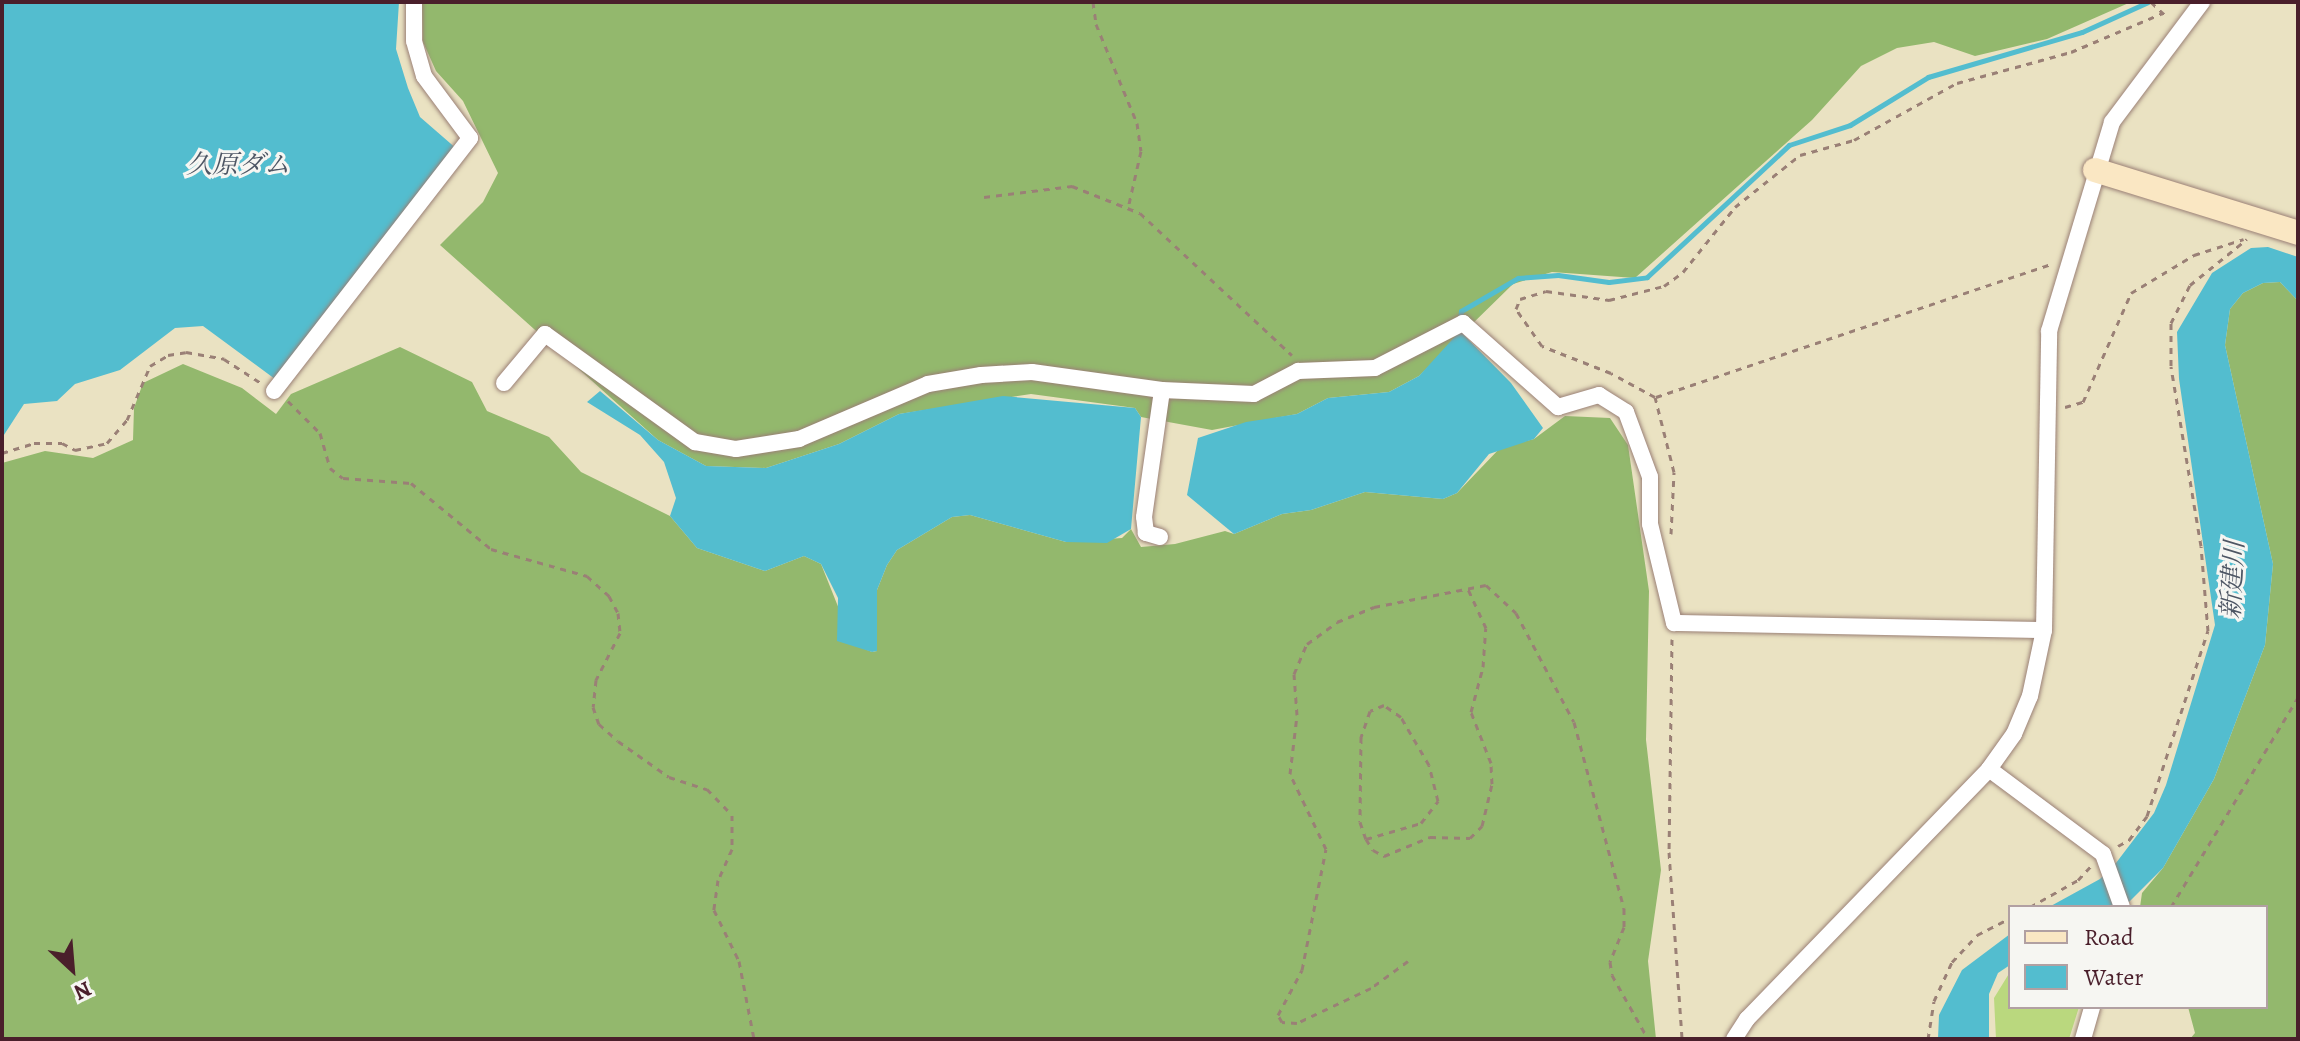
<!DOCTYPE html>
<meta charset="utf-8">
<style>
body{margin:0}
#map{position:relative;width:2300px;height:1041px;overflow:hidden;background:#eae2c2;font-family:Alegreya,"Noto Serif JP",serif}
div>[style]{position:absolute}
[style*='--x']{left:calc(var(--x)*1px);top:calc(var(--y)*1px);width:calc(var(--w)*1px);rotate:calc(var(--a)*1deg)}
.green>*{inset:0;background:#bad87e}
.forest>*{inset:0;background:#93b86d}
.water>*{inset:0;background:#53bdcf}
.stream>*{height:5px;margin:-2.5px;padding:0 2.5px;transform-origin:2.5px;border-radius:2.5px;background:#53bdcf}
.path>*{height:3px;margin-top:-1.5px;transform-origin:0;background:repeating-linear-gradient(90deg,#9a8076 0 6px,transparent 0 12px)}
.roads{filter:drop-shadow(0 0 2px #9a8076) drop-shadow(0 0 2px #9a8076)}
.street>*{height:16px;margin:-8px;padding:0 8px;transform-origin:8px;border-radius:8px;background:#fff}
.secondary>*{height:24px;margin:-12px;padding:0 12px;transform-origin:12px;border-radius:12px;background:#fae7c3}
span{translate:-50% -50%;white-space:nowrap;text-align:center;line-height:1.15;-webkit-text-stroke:6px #f6f6f2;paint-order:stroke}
.water-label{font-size:26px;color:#4d5664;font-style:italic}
.frame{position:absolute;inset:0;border:4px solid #4a1f2b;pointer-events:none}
.legend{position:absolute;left:2008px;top:905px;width:260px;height:104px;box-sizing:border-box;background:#f6f6f2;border:2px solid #b1a0a2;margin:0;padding:10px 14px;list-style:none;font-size:24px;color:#4a1f2b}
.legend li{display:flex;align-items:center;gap:16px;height:40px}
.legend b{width:40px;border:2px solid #b1a0a2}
.north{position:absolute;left:32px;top:929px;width:80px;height:80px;-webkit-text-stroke:6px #f6f6f2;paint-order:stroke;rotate:154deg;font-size:22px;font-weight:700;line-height:32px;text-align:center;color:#4a1f2b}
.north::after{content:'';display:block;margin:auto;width:28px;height:36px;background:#4a1f2b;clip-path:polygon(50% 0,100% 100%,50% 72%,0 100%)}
</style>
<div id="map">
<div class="green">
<div style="clip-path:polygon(2010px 972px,2010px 1007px,2079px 1007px,2069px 1039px,1996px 1039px,1994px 998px)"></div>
</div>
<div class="forest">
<div style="clip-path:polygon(422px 2px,2131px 2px,2047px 39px,1975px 56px,1934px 42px,1897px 48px,1861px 66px,1812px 120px,1635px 278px,1552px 272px,1513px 284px,1419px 376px,1389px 392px,1328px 398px,1297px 414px,1212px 430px,1141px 417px,1135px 408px,1031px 394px,899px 414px,839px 444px,766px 468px,706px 466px,658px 440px,440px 245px,483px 202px,498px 173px,463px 101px,436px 71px,423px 42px)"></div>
<div style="clip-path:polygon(2280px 282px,2298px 301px,2298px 1039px,2190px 1039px,2195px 1033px,2188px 1007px,2266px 1007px,2266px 907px,2140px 907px,2142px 893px,2163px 868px,2214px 779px,2265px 645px,2273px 564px,2225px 345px,2230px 309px,2243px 293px,2263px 283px)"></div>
<div style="clip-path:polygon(400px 347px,472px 382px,487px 411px,549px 437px,581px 472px,670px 516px,697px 548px,765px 571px,804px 556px,821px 564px,853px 644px,872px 652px,877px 651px,877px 590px,887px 565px,897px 550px,952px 517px,970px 515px,1066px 542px,1122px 538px,1131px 529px,1141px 547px,1175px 544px,1225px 531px,1234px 534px,1282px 514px,1311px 510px,1365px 492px,1443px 499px,1457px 493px,1501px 447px,1534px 439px,1565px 416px,1610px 418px,1628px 445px,1649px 591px,1646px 740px,1661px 870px,1648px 961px,1656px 1039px,2px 1039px,2px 463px,45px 451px,93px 458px,133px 440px,134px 408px,143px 383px,183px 364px,242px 388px,276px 414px,291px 394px)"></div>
</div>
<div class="water">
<div style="clip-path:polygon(2px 2px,399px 2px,396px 49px,408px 88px,420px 117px,458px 150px,279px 382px,203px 326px,175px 328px,120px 370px,75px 384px,57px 401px,24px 404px,2px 438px)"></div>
<div style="clip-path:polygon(2268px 247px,2298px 257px,2298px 301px,2280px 282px,2263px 283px,2243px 293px,2230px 309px,2225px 345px,2273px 564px,2265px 645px,2214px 779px,2163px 868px,2124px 907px,2049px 907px,2100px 879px,2116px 863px,2154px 813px,2166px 785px,2215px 625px,2179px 379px,2177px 332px,2212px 273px,2251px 248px)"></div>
<div style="clip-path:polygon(1460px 331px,1511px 383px,1543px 428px,1534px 439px,1489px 454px,1457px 493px,1443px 499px,1365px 492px,1311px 510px,1282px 514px,1234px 534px,1187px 495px,1198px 438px,1246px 422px,1297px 414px,1328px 398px,1389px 392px,1419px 376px)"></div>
<div style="clip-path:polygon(600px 391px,658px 440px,706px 466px,766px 468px,839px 444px,899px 414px,1003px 396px,1135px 408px,1141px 417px,1131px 529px,1107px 543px,1066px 542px,970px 515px,952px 517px,897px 550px,887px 565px,877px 590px,877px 651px,872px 652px,837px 641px,838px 598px,821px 564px,804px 556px,765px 571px,697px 548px,670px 516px,676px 498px,664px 462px,640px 435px,587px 402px)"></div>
<div style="clip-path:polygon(2010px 934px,2010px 965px,1998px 973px,1989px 994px,1989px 1039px,1938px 1039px,1939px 1015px,1962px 970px)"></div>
</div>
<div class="stream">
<div style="--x:1460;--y:319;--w:8;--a:-83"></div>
<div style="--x:1461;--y:311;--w:66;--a:-30.1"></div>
<div style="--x:1518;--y:278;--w:40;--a:-4.3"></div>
<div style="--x:1558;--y:275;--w:51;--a:7.8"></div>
<div style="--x:1609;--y:282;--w:38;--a:-7"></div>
<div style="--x:1647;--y:277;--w:194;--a:-42.9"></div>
<div style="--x:1789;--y:145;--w:64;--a:-18.2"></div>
<div style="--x:1850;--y:125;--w:92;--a:-31.6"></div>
<div style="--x:1928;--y:77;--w:160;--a:-16.3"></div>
<div style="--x:2082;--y:32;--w:72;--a:-24.4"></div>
</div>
<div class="path">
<div style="--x:1093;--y:2;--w:22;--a:82"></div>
<div style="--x:1096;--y:24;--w:107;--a:67.5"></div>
<div style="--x:1137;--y:123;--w:28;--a:82"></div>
<div style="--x:1141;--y:151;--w:58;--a:102.8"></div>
<div style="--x:2151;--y:2;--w:23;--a:43"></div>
<div style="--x:984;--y:197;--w:89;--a:-7.1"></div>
<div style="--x:1072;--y:186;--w:73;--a:21.7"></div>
<div style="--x:1140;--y:213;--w:208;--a:43.1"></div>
<div style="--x:1656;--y:397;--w:417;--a:-18.6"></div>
<div style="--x:288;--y:401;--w:45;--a:45"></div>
<div style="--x:320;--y:433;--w:36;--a:74"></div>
<div style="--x:330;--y:468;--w:16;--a:38"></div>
<div style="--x:343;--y:478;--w:68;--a:4.2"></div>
<div style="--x:411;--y:483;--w:104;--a:39.5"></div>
<div style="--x:491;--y:549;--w:100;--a:15.7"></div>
<div style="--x:587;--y:576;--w:30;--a:42"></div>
<div style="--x:609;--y:596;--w:19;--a:62"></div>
<div style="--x:618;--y:613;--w:20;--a:84"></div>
<div style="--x:620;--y:633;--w:53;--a:117.1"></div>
<div style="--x:596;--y:680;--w:27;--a:96"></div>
<div style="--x:593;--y:707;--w:18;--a:71"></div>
<div style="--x:599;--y:724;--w:25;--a:42"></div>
<div style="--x:618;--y:741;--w:62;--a:35.2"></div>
<div style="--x:669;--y:777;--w:40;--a:18"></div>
<div style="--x:707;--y:789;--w:36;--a:46"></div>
<div style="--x:732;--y:815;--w:34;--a:90"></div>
<div style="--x:732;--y:849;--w:34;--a:114"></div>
<div style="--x:718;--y:880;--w:30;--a:98"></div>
<div style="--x:714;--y:910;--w:57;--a:63.9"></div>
<div style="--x:739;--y:961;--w:79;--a:79.1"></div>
<div style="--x:2065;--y:407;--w:19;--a:-16"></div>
<div style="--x:2083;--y:402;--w:119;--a:-66.2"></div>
<div style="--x:2131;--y:293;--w:74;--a:-31.1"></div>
<div style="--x:2194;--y:255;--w:52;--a:-17.7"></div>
<div style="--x:2;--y:453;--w:34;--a:-17"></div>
<div style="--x:34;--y:443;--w:28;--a:0"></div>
<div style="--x:62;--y:443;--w:15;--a:28"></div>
<div style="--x:75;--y:450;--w:33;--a:-12"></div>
<div style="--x:107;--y:443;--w:30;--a:-49"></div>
<div style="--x:127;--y:420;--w:59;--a:-66.9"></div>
<div style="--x:150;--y:366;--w:21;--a:-31"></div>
<div style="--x:168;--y:355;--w:18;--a:-9"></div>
<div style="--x:186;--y:352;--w:39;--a:10"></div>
<div style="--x:224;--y:359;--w:44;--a:33"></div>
<div style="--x:1671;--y:534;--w:62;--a:-87.2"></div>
<div style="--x:1674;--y:472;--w:77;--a:-104.2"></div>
<div style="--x:1655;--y:397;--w:50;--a:-151.4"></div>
<div style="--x:1611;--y:373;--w:74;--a:-158.6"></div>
<div style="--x:1542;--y:346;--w:45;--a:-125.1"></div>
<div style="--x:1516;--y:309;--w:11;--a:-68"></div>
<div style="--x:1520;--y:299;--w:27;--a:-17"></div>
<div style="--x:1546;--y:291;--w:64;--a:8.1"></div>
<div style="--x:1609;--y:300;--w:57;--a:-14.3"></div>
<div style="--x:1664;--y:286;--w:24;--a:-36"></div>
<div style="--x:1683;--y:272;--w:83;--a:-51.3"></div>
<div style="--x:1735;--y:207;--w:83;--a:-38.7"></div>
<div style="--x:1800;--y:155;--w:56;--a:-15.5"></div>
<div style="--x:1854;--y:140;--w:118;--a:-29"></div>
<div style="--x:1957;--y:83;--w:118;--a:-15.2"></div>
<div style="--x:2071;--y:52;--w:100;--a:-23"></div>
<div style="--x:1672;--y:639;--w:213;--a:90.8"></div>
<div style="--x:1669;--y:852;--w:187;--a:86"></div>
<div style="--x:1366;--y:839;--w:57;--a:-16.2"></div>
<div style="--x:1421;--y:823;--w:28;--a:-52"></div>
<div style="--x:1438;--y:801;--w:37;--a:-104"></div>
<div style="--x:1429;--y:765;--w:56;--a:-120.3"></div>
<div style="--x:1401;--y:717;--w:21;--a:-145"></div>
<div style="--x:1384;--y:705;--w:15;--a:157"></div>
<div style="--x:1370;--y:711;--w:28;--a:109"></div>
<div style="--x:1361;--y:737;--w:85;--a:90.7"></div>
<div style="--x:1360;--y:822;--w:18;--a:71"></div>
<div style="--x:1366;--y:839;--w:13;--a:58"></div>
<div style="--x:1373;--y:850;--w:13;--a:29"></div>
<div style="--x:1384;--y:856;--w:50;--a:-22.4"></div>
<div style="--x:1430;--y:837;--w:40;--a:1.4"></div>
<div style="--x:1470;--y:838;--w:17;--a:-45"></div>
<div style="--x:1482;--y:826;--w:43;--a:-76.6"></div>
<div style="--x:1492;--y:784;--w:21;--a:-93"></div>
<div style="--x:1491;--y:763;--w:55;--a:-111.4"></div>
<div style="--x:1471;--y:712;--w:47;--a:-75.1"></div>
<div style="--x:1483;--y:667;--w:39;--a:-86"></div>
<div style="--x:1486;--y:628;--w:43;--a:-114.8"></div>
<div style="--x:2118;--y:846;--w:13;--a:-29"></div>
<div style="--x:2129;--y:840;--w:30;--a:-53"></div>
<div style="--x:2147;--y:816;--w:195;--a:-71.8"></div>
<div style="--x:2208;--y:631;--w:85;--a:-94.7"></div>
<div style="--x:2201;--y:546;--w:182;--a:-99.5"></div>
<div style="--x:2171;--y:366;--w:43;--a:-90"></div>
<div style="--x:2171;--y:323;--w:42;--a:-63.4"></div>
<div style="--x:2190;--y:285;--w:73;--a:-38.9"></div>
<div style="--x:2030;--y:907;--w:55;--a:-29.4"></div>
<div style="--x:2078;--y:880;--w:18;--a:-47"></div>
<div style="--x:2171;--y:907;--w:245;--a:-58.8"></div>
<div style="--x:1408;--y:961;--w:46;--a:143.9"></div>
<div style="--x:1371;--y:988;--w:82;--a:154.7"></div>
<div style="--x:1297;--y:1023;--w:15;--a:-176"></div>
<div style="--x:1282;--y:1022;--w:8;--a:-120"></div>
<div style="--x:1278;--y:1015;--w:51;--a:-61.9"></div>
<div style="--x:1302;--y:970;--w:123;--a:-78.8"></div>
<div style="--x:1326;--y:849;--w:83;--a:-115.6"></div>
<div style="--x:1290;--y:774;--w:59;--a:-83.2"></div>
<div style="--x:1297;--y:715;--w:41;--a:-94.2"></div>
<div style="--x:1294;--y:674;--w:33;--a:-67"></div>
<div style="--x:1307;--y:644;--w:37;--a:-36"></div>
<div style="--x:1337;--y:622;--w:40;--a:-22"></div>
<div style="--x:1374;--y:607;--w:114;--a:-11.1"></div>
<div style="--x:1486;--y:585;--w:41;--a:43"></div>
<div style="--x:1516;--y:613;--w:123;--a:62"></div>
<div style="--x:1574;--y:722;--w:193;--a:75"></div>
<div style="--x:1624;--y:908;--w:19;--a:90"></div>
<div style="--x:1624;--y:927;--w:38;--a:112"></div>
<div style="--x:1610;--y:962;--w:13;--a:81"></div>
<div style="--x:1612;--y:975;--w:73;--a:60.6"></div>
<div style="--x:1928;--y:1039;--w:38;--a:-81"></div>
<div style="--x:1934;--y:1001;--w:43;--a:-65.2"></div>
<div style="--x:1952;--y:962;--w:37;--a:-47"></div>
<div style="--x:1977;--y:935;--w:37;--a:-27"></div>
</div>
<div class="roads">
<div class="street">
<div style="--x:504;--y:383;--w:64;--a:-50.1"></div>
<div style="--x:545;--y:334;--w:185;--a:35.8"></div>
<div style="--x:695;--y:442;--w:42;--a:9.7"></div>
<div style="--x:736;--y:449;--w:64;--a:-9"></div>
<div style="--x:799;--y:439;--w:140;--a:-23.1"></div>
<div style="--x:928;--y:384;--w:54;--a:-9.6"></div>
<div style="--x:981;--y:375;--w:51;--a:-3.4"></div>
<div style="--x:1032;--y:372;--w:131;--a:7.9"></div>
<div style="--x:1162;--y:390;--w:92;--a:2.5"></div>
<div style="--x:1254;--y:394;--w:50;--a:-27.6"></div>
<div style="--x:1298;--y:371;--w:77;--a:-2.2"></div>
<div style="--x:1375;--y:368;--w:99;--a:-27.1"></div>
<div style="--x:1463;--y:323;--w:127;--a:41.5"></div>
<div style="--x:1558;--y:407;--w:43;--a:-16.3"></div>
<div style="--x:1599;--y:395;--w:32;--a:32"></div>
<div style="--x:1626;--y:412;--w:69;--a:69.7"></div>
<div style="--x:1650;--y:477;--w:47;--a:90"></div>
<div style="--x:1650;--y:524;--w:102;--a:76.4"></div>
<div style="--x:1674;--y:623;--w:370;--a:1.1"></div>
<div style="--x:274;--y:391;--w:320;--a:-52.2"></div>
<div style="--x:470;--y:138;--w:77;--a:-126.6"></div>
<div style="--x:424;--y:76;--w:36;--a:-106"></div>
<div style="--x:414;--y:41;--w:39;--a:-90"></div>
<div style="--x:1160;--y:537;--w:15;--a:-164"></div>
<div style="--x:1146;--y:533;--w:16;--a:-97"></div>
<div style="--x:1144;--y:517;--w:128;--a:-81.9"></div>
<div style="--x:1989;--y:769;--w:142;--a:36.7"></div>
<div style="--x:2103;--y:854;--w:56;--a:70.3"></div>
<div style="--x:1734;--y:1039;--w:24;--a:-57"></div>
<div style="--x:1747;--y:1019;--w:348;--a:-45.9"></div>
<div style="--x:1989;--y:769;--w:43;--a:-54.5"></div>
<div style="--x:2014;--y:734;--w:41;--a:-67.2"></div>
<div style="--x:2030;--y:696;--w:67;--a:-78"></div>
<div style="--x:2044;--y:630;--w:299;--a:-89"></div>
<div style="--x:2049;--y:331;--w:218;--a:-73.2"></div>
<div style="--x:2112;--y:122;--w:150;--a:-53.1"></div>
<div style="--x:2083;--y:1039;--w:33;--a:-74"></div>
</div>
<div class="secondary">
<div style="--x:2095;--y:170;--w:213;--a:17.2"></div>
</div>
</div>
<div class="water-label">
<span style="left:238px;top:165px">久原ダム</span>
<span style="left:2233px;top:580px;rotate:-87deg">新建川</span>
</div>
<div class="frame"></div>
<ul class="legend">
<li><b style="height:10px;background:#fae7c3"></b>Road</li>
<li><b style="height:22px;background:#53bdcf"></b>Water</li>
</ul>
<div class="north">N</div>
</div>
